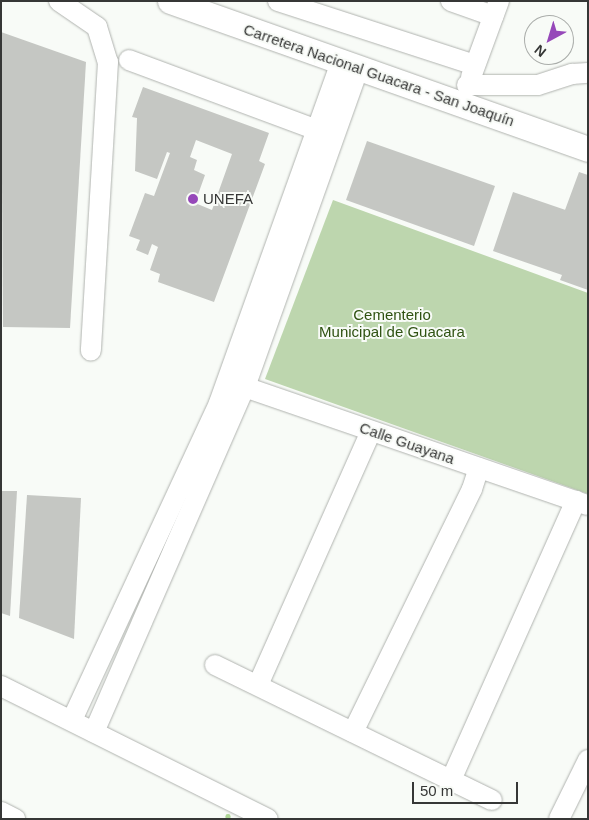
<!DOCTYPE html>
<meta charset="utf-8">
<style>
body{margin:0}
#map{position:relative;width:589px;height:820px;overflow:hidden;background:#f8fbf7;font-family:Arial,sans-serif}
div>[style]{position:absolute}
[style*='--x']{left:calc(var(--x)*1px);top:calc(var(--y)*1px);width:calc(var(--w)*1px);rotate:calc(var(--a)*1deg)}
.green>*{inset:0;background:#bdd6ae}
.stream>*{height:4.5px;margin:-2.25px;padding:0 2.25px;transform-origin:2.25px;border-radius:2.25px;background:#aed696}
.building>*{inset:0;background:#c5c7c3}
.roads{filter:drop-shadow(0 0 1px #b0b3af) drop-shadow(0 0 1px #b0b3af)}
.minor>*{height:20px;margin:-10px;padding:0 10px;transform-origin:10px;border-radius:10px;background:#fff}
.major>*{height:25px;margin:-12.5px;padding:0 12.5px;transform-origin:12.5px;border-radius:12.5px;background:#fff}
.dots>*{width:14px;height:14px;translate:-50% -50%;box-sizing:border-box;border:2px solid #f8fbf7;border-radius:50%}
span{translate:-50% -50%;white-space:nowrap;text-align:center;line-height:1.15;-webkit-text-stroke:4px #f8fbf7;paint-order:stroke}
.street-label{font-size:15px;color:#363736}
.poi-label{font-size:15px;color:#363736}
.left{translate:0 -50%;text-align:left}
.park-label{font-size:15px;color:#2f5212}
.frame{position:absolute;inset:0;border:2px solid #363736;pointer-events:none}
.north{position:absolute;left:524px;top:15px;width:50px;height:50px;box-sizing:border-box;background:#f8fbf7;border:1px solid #aaadaa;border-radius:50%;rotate:219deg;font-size:14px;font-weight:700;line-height:20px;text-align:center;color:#363736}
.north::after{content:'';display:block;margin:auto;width:18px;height:22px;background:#9648b9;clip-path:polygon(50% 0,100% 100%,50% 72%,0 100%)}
.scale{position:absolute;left:412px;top:782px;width:106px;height:22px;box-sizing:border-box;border:2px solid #363736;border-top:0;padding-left:6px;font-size:15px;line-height:18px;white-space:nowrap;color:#363736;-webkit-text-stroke:4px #f8fbf7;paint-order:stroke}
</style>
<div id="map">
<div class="green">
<div style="clip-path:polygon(333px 200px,588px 293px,588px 494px,265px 379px)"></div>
</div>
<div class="stream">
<div style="--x:228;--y:816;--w:3;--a:90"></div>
</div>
<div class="building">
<div style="clip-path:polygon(1px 32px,86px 62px,70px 328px,3px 327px)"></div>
<div style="clip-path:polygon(evenodd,143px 87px,269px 133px,259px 161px,265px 164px,214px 302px,158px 282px,160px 274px,150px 270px,158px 247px,152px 244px,148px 255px,136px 250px,140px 240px,129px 236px,145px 193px,154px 196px,170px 153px,167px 152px,157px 179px,135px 171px,137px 118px,132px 117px,143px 87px,196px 140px,232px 154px,212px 210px,195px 203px,205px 175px,194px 170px,197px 160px,190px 157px,196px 140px)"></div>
<div style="clip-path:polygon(367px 141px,495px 186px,474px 246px,346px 200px)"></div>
<div style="clip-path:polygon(579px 172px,588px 175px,588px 290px,560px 280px,562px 275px,493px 251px,513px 192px,586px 217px,565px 210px)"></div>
<div style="clip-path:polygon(1px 491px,17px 491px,10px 616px,1px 613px)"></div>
<div style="clip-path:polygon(27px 495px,81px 498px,74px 639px,19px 618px)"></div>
</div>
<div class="roads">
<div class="minor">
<div style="--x:59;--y:1;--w:46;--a:34.4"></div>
<div style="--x:97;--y:27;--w:37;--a:73"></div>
<div style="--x:108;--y:62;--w:289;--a:93.4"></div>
<div style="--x:278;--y:1;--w:207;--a:18"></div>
<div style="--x:451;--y:1;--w:45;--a:19.7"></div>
<div style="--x:129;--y:60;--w:201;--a:20.4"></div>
<div style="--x:471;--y:77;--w:81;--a:-69.8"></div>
<div style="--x:467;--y:85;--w:71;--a:0"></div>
<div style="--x:538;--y:85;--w:36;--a:-18"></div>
<div style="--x:572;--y:74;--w:16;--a:-4"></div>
<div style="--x:233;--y:383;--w:375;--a:19"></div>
<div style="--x:215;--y:665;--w:308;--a:26"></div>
<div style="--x:258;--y:685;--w:278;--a:-66"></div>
<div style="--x:1;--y:686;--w:298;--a:26.5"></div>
<div style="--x:72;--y:720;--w:349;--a:-65.1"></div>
<div style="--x:219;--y:403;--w:361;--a:-70.3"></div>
<div style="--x:94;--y:732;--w:377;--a:-66.4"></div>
<div style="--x:245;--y:387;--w:337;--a:-70.4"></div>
<div style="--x:353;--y:732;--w:271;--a:-63.9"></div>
<div style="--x:472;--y:489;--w:22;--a:-72"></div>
<div style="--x:451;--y:780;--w:306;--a:-65.9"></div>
<div style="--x:1;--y:812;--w:16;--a:27"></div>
<div style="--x:559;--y:819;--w:66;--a:-63.8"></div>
</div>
<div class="major">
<div style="--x:170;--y:1;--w:443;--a:19.5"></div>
</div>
</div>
<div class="dots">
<div style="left:193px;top:199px;background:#9648b9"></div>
</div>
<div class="street-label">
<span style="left:379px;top:75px;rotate:19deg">Carretera Nacional Guacara - San Joaquín</span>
<span style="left:407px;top:443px;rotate:19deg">Calle Guayana</span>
</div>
<div class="poi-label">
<span class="left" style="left:203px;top:199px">UNEFA</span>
</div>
<div class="park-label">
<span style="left:392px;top:323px">Cementerio<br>Municipal de Guacara</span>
</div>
<div class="frame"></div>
<div class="north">N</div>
<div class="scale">50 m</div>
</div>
